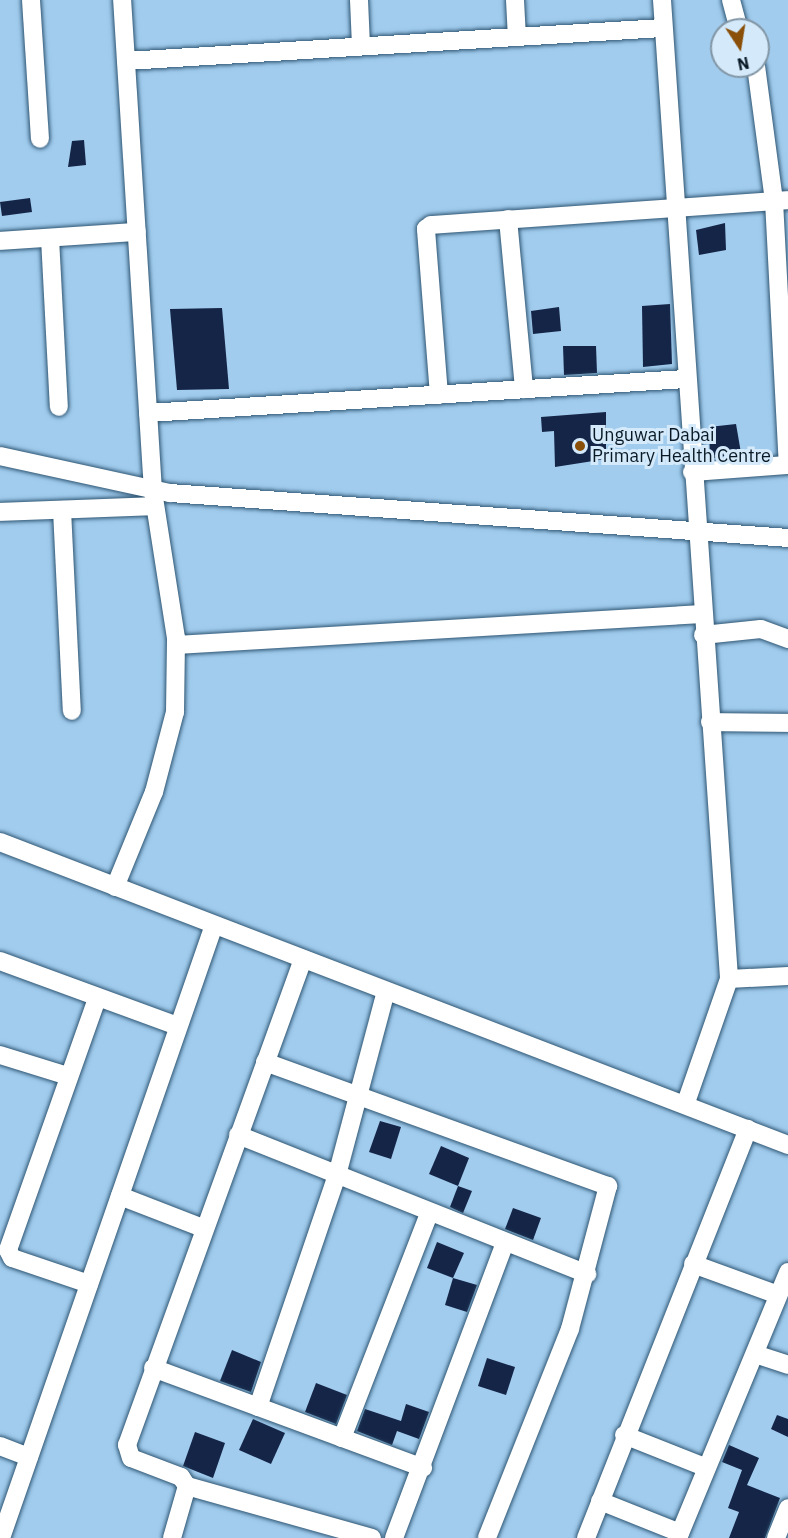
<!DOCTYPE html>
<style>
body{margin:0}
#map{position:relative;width:788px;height:1538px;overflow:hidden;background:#a1ccee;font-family:"IBM Plex Sans",sans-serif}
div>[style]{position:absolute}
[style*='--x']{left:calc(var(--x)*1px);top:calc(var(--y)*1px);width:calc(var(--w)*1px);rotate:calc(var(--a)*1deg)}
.building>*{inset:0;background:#152547}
.roads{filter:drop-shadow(0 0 2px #2f5673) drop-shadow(0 0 2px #2f5673)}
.minor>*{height:18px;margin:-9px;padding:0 9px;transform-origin:9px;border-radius:9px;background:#fff}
.dots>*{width:16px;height:16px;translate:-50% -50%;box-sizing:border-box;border:3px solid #d4eafb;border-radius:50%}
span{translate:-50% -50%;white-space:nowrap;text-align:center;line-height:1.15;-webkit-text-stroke:6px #d4eafb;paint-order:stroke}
.poi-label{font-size:18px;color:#081824}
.left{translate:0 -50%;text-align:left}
.north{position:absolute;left:710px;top:18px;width:60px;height:60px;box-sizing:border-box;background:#d4eafb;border:2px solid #8296a5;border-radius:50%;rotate:168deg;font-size:16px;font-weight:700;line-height:24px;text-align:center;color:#081824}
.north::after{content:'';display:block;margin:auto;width:21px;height:27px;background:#8a4f08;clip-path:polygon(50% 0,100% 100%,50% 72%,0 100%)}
</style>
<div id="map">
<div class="building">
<div style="clip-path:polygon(84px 140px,86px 165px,68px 167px,72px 141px)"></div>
<div style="clip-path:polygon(30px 198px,32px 212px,2px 216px,0 202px)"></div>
<div style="clip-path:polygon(725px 223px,726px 250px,699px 255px,696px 230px)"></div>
<div style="clip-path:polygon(670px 304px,672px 364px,643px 367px,642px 306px)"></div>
<div style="clip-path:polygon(559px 307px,561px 331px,533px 334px,531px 311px)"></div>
<div style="clip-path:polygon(222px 308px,229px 389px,177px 390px,170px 309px)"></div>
<div style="clip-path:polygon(563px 346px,596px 346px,597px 373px,564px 375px)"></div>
<div style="clip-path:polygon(606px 412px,606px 459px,555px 467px,554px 431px,542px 432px,541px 417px)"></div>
<div style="clip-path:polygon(736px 424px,741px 453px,710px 459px,709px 427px)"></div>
<div style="clip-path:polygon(380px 1121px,401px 1127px,391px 1159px,369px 1152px)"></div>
<div style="clip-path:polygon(441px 1146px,469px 1158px,458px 1186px,429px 1174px)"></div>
<div style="clip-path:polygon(458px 1186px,472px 1191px,463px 1213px,450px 1207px)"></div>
<div style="clip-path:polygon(513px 1208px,541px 1218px,533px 1240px,505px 1229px)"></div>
<div style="clip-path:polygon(437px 1242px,464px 1253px,453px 1278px,427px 1268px)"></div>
<div style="clip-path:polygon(453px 1278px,477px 1285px,467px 1312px,445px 1305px)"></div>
<div style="clip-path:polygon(232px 1350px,261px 1362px,251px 1392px,220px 1381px)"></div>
<div style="clip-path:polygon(487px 1358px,515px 1367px,506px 1395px,478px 1386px)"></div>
<div style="clip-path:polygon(316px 1383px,347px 1395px,336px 1424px,305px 1412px)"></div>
<div style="clip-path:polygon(406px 1404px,429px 1412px,419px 1439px,397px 1431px,392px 1445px,357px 1431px,365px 1409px,401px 1421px)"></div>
<div style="clip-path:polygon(777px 1415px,788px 1419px,788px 1437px,771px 1429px)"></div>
<div style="clip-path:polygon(253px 1419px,285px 1433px,271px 1464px,239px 1450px)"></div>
<div style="clip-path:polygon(195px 1432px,225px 1443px,213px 1478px,183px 1466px)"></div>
<div style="clip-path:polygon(729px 1445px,759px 1458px,747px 1485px,780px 1498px,765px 1538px,729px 1538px,739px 1512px,728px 1508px,742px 1470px,722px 1462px)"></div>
</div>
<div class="roads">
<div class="minor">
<div style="--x:31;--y:0;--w:139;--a:86.3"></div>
<div style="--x:359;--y:0;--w:46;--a:87.5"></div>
<div style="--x:515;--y:0;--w:37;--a:87"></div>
<div style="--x:662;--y:0;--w:981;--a:86.08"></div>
<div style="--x:729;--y:979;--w:133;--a:109.2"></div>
<div style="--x:731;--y:0;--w:31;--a:75"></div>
<div style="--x:126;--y:61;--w:538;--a:-3.52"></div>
<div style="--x:756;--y:66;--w:136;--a:82.4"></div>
<div style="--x:774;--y:201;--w:264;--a:87"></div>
<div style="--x:508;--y:219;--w:171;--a:84.6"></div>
<div style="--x:50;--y:238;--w:169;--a:87"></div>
<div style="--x:0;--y:241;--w:137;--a:-3.8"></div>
<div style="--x:439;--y:395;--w:167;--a:-94.5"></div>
<div style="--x:426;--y:229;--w:6;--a:-39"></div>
<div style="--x:431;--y:225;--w:358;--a:-4"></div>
<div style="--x:148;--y:413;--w:539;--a:-3.62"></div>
<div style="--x:0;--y:456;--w:174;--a:12.3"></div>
<div style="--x:170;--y:493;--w:620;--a:4.16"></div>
<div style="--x:692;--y:472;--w:96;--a:-4.2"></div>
<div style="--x:62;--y:510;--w:201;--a:87.2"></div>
<div style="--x:0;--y:512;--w:155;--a:-2.2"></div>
<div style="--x:703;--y:635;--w:58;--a:-5.9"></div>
<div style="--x:761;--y:629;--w:29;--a:20"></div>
<div style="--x:176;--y:645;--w:527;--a:-3.37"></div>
<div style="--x:710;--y:722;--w:78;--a:0.7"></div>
<div style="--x:0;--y:842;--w:844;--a:21.03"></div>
<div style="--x:115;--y:887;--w:103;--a:-67.7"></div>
<div style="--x:154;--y:792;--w:83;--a:-75.3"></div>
<div style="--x:175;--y:712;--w:74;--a:-89.2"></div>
<div style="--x:176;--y:638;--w:149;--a:-98.9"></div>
<div style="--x:153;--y:491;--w:492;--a:-93.6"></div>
<div style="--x:0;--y:961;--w:189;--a:20.1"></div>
<div style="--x:729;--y:979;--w:59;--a:-2.9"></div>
<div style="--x:0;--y:1055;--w:71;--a:17.2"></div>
<div style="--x:265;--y:1062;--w:365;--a:19.9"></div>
<div style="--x:608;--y:1186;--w:148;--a:104.9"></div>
<div style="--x:570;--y:1329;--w:225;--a:111.7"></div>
<div style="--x:238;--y:1135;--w:376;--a:21.7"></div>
<div style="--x:120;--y:1196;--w:89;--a:21.1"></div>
<div style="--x:693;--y:1264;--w:90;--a:20"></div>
<div style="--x:89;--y:1284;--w:81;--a:-161.3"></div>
<div style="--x:12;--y:1258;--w:9;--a:-117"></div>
<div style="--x:8;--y:1250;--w:267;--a:-70.5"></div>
<div style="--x:755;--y:1354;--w:35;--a:18"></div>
<div style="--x:153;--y:1368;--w:288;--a:20.3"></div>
<div style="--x:258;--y:1407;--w:245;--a:-71.2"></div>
<div style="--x:337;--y:1175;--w:190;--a:-75.1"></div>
<div style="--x:624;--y:1435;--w:87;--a:21.6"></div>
<div style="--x:342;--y:1438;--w:240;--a:-68.8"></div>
<div style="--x:0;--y:1446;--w:31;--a:21"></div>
<div style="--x:187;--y:1486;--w:192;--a:15.7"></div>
<div style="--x:600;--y:1501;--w:86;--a:21.8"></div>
<div style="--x:1;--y:1538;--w:649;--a:-70.84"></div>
<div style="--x:172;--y:1538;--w:54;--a:-73.9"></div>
<div style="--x:187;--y:1486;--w:11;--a:-124"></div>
<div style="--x:181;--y:1477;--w:53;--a:-159.2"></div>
<div style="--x:131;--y:1458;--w:14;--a:-107"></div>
<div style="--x:127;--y:1445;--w:517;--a:-70.09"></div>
<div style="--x:394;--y:1538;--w:315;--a:-69.4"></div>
<div style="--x:586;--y:1538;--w:440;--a:-68.4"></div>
<div style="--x:678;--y:1538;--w:288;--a:-67.5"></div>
<div style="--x:776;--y:1538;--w:32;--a:-68"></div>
</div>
</div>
<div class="dots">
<div style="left:580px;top:446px;background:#8a4f08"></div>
</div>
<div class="poi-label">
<span class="left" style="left:592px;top:446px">Unguwar Dabai<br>Primary Health Centre</span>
</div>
<div class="north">N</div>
</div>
